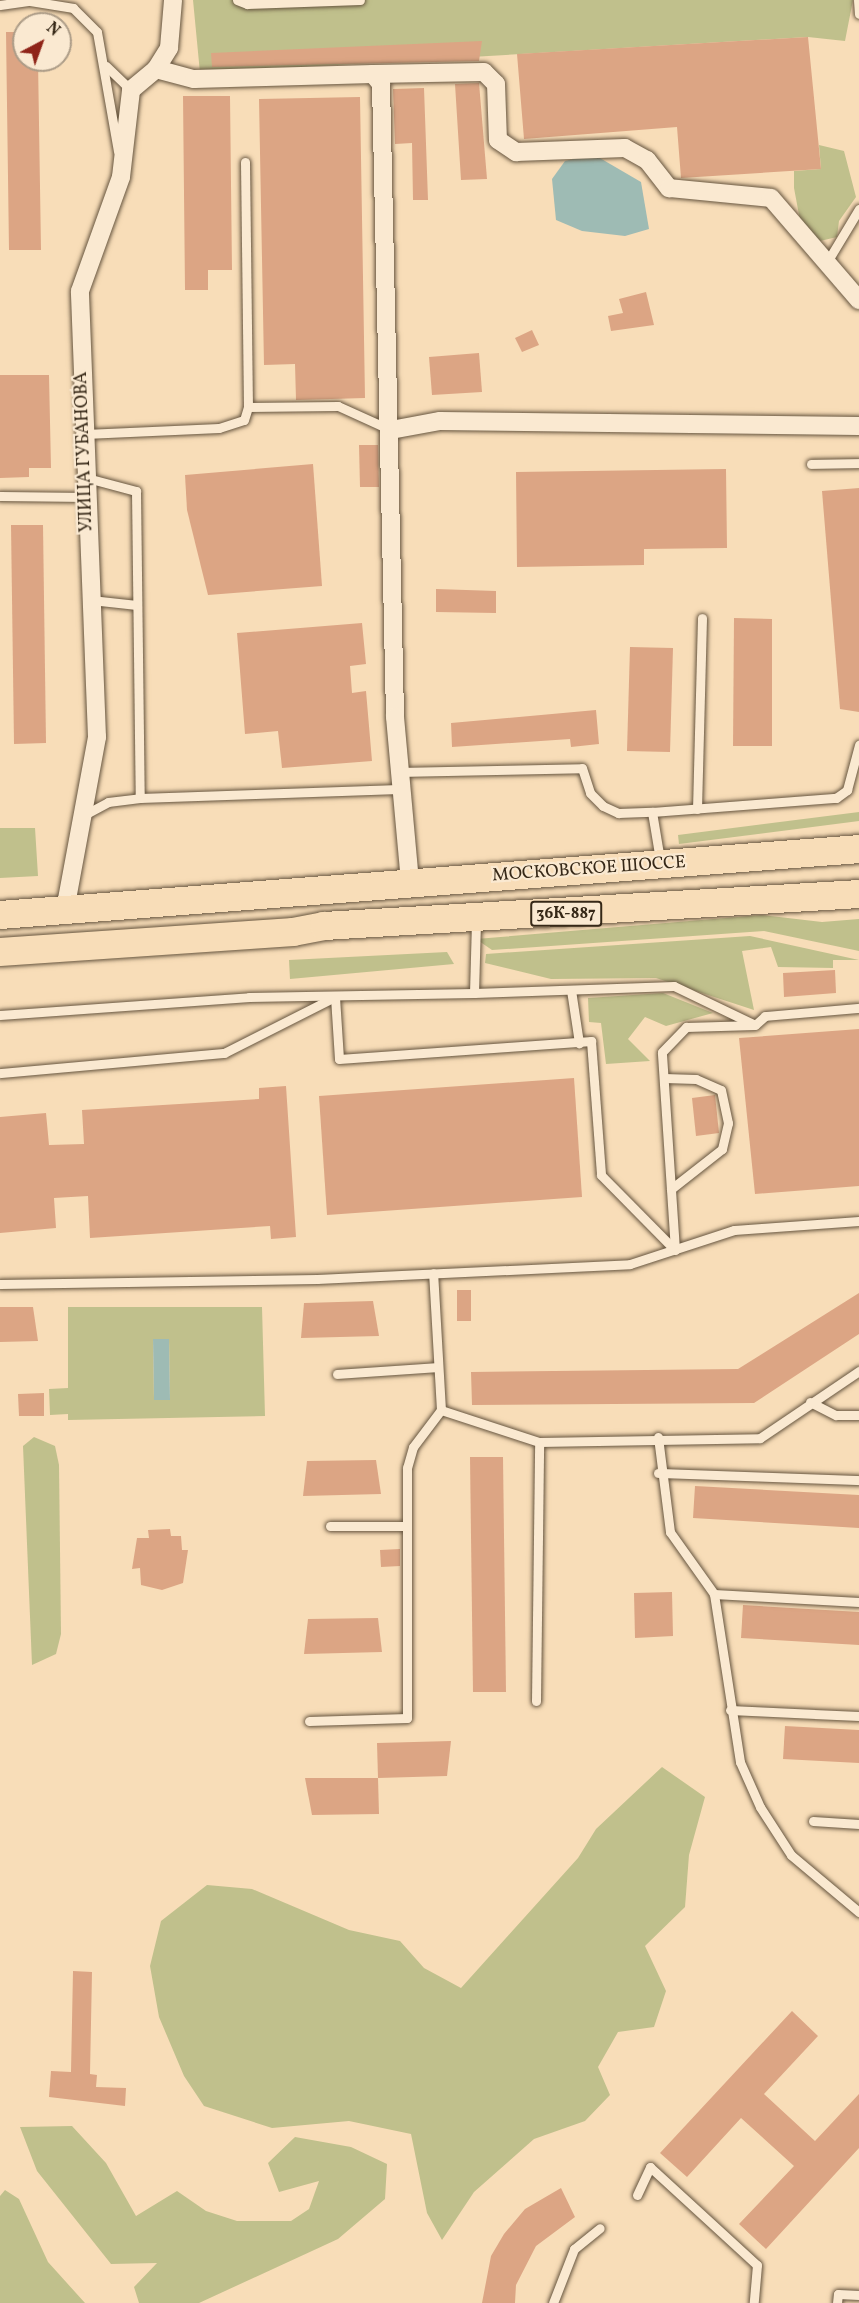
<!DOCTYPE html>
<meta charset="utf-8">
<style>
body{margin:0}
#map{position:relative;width:859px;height:2303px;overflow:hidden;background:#f8ddb8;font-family:Vollkorn,serif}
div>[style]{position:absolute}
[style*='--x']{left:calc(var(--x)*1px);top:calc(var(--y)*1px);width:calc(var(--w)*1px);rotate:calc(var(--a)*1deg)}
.green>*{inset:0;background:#c0c08c}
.water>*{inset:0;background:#9ebbb4}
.building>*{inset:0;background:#dca584}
.roads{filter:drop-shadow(0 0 2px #66553f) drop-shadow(0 0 2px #66553f)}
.lane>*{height:9px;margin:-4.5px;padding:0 4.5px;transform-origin:4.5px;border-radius:4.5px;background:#fae9d1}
.street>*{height:18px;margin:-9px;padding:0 9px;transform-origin:9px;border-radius:9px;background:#fae9d1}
.primary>*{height:28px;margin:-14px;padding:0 14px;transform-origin:14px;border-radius:14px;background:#f8ddb8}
span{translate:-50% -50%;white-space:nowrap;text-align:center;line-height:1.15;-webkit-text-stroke:4.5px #fae9d1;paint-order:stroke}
.shield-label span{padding:2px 4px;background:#fae9d1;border:2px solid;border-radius:4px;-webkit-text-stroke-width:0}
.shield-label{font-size:16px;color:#362817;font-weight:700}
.street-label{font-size:18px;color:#362817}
.north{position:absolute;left:12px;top:12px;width:60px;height:60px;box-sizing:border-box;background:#fae9d1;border:2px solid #ac9c87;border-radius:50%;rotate:41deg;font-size:16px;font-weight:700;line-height:24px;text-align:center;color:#362817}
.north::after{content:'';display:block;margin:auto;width:21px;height:27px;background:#8f2418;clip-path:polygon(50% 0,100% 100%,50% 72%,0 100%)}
</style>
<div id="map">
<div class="green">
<div style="clip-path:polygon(193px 0,853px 0,845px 41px,808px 37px,200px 73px)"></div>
<div style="clip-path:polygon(819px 145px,844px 151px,856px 197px,839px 221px,837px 237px,820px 241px,802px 231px,794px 188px,794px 171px,821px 169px)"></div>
<div style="clip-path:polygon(859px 812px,859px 821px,679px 844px,678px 835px)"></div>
<div style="clip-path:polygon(0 828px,35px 828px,38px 876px,0 878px)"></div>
<div style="clip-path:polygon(761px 915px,822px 922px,859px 919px,859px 951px,764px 931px,492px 950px,476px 939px)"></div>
<div style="clip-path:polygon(750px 936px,859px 960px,833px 960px,833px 968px,778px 967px,771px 947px,742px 951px,754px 1010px,656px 978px,551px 979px,485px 963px,486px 954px)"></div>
<div style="clip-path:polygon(447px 952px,454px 964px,290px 979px,289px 960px)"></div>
<div style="clip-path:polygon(663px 993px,713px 1013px,666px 1026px,645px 1017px,628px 1039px,650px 1061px,606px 1064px,601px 1023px,589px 1022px,588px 998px)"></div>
<div style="clip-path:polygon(evenodd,68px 1307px,262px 1307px,265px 1416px,68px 1420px,68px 1414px,50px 1415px,49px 1389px,68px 1388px,68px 1307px,153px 1339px,169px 1339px,170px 1400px,154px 1400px,153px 1339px)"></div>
<div style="clip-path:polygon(34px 1437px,55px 1446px,59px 1465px,61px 1634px,56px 1654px,32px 1665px,23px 1446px)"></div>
<div style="clip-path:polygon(662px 1767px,705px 1797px,689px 1855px,685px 1907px,645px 1946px,666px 1991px,654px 2027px,618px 2032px,598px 2067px,610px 2095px,585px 2121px,534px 2139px,474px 2192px,442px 2240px,427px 2213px,411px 2134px,349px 2121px,272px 2128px,204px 2106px,184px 2076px,159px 2017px,150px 1966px,161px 1921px,207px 1885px,252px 1889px,349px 1930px,400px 1941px,424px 1968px,461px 1988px,578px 1858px,596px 1829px)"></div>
<div style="clip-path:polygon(72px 2126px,106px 2163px,136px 2216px,177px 2191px,206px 2211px,237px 2221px,291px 2221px,309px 2209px,319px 2181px,279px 2192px,268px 2163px,295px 2137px,351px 2147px,387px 2164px,385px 2199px,338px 2239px,199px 2303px,139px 2303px,134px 2287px,157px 2263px,111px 2264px,37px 2171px,20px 2127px)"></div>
<div style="clip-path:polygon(5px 2190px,19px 2199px,48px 2262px,85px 2303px,0 2303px,0 2196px)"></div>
</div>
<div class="water">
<div style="clip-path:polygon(593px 154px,641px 182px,649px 229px,625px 236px,582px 231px,556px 220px,552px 179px,565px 161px)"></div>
<div style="clip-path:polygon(153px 1339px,169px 1339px,170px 1400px,154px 1400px)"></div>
</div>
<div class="building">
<div style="clip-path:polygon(6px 32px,24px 32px,24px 60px,38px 60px,41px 250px,9px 250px)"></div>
<div style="clip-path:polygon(808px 37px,821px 169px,681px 178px,677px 127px,524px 139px,517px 54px)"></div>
<div style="clip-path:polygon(482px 41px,479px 61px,212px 67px,211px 53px)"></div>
<div style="clip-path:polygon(479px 83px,487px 179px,461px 180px,455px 84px)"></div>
<div style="clip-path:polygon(424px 88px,428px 200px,413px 200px,412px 143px,395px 144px,393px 89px)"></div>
<div style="clip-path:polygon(183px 96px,230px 96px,232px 270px,208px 270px,208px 290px,185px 290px)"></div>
<div style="clip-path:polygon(360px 97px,365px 398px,296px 400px,295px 364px,264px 365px,259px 99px)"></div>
<div style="clip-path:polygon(646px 292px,654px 325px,611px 331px,608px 316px,623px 313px,619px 299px)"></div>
<div style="clip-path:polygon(532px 330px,539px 345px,522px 352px,515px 338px)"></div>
<div style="clip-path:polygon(479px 353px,482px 392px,432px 395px,429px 357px)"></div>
<div style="clip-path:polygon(0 375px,49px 375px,51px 468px,29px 468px,29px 477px,0 478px)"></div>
<div style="clip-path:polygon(359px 445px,378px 445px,379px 487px,360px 487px)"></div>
<div style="clip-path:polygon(313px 464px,322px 586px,208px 595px,187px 510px,185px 475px)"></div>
<div style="clip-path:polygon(726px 469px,727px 548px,644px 549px,644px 565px,517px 567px,516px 472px)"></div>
<div style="clip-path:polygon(859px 488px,859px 712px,840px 709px,822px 491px)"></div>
<div style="clip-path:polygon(11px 525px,43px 525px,46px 743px,14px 744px)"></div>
<div style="clip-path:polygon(436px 589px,496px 591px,496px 613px,436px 612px)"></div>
<div style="clip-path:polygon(734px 618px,772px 619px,772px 746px,733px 746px)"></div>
<div style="clip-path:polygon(362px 623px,366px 664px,350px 666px,352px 693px,366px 691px,372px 761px,282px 768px,278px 731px,245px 734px,237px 633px)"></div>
<div style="clip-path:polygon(630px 647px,673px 648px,670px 752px,627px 751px)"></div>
<div style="clip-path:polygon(596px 710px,599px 744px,571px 747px,570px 739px,452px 747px,451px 723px)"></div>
<div style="clip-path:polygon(835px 970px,836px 993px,784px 997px,783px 973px)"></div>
<div style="clip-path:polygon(859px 1029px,859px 1186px,755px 1194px,739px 1038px)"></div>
<div style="clip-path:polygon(574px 1078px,582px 1197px,327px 1215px,319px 1096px)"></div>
<div style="clip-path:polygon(286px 1086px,296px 1237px,271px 1239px,270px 1226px,90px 1238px,88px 1196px,54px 1198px,56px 1228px,0 1233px,0 1117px,46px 1113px,49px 1145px,84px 1144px,82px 1110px,259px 1099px,259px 1088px)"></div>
<div style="clip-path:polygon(715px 1095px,719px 1133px,696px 1136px,692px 1098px)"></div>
<div style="clip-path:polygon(457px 1290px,471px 1290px,471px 1321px,457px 1321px)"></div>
<div style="clip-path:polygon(859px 1293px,859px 1334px,754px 1403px,472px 1405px,471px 1372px,738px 1369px)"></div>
<div style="clip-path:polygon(373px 1301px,379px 1336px,301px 1338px,304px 1303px)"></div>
<div style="clip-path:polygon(0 1307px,33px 1307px,38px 1341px,0 1342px)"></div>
<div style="clip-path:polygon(44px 1393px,44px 1416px,19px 1416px,18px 1394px)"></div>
<div style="clip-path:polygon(470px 1457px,503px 1457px,506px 1692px,473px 1692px)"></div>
<div style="clip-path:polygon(376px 1460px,381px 1494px,303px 1496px,307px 1461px)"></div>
<div style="clip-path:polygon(695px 1486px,859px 1495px,859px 1528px,693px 1518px)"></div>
<div style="clip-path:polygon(170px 1529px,171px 1536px,181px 1536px,182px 1550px,188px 1550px,183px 1583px,162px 1590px,141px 1585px,140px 1568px,132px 1569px,137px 1538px,149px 1538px,148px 1530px)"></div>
<div style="clip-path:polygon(400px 1549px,400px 1566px,381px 1567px,380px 1550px)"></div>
<div style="clip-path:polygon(672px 1592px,673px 1636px,635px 1638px,634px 1593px)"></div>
<div style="clip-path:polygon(743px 1605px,859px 1612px,859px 1645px,741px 1638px)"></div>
<div style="clip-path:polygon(378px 1618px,382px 1652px,304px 1654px,308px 1619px)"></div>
<div style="clip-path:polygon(785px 1726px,859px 1730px,859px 1763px,783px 1759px)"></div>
<div style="clip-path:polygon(451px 1741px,447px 1776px,378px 1778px,377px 1743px)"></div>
<div style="clip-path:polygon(305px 1778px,378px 1778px,379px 1814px,312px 1815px)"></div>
<div style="clip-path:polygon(73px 1971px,92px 1972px,90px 2074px,97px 2075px,96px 2087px,126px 2088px,125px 2106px,49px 2097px,51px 2071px,71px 2072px)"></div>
<div style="clip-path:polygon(792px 2011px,818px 2036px,764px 2094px,815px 2141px,859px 2094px,859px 2148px,766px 2249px,739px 2224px,794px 2166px,741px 2118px,687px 2177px,660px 2153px)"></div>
<div style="clip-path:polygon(561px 2188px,575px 2217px,536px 2246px,516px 2285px,515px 2303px,482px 2303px,491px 2256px,504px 2234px,525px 2209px)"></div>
</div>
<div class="roads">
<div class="lane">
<div style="--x:237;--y:0;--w:11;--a:22"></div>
<div style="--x:247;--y:4;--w:113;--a:-2"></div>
<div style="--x:858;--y:0;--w:14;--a:86"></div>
<div style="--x:0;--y:5;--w:30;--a:-8"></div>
<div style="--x:30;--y:1;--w:44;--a:9.2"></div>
<div style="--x:73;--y:8;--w:34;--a:45"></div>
<div style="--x:97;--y:32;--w:121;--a:80"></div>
<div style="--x:106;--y:66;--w:35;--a:44"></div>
<div style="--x:245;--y:162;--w:245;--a:89.3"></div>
<div style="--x:248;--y:407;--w:90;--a:-0.6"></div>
<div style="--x:338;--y:406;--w:56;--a:24.3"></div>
<div style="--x:827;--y:262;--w:62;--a:-58.9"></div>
<div style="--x:85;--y:434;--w:134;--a:-2.6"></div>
<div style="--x:219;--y:428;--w:26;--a:-18"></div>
<div style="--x:244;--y:420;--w:14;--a:-73"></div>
<div style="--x:811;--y:464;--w:48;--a:-1.2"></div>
<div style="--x:87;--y:478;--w:51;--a:14.9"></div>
<div style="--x:136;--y:491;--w:307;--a:89.3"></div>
<div style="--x:0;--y:496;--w:87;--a:0.7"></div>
<div style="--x:91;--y:600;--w:46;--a:6.2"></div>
<div style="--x:398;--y:772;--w:184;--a:-1.2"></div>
<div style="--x:582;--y:768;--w:26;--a:72"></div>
<div style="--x:590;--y:793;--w:18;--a:45"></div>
<div style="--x:603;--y:806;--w:17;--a:25"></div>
<div style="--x:618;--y:813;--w:34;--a:-2"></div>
<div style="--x:652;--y:812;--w:49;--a:80.5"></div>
<div style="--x:697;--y:809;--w:191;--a:-88.5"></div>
<div style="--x:652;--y:812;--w:185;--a:-4.4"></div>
<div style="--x:836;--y:798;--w:14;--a:-36"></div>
<div style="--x:847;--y:790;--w:47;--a:-75.1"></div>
<div style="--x:84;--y:815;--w:27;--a:-28"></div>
<div style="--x:108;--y:802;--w:32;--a:-7"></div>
<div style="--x:140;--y:798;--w:259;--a:-2"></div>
<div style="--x:571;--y:990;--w:54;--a:81.4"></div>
<div style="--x:474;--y:993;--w:200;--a:-2"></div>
<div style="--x:674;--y:986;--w:88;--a:25.7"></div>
<div style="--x:0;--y:1015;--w:250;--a:-4.1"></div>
<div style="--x:249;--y:997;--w:225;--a:-1"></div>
<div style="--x:474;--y:993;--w:72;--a:-88.4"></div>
<div style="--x:0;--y:1073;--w:225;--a:-5.1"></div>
<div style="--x:224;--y:1053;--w:124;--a:-26.8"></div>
<div style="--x:335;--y:997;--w:62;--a:86.3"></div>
<div style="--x:339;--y:1059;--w:253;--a:-4.1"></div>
<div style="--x:591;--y:1041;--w:134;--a:85.7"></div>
<div style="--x:601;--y:1175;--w:105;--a:45.4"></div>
<div style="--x:664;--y:1078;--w:32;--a:2"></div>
<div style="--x:696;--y:1079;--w:27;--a:24"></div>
<div style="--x:721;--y:1090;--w:34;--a:78"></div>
<div style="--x:728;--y:1123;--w:27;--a:103"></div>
<div style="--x:722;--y:1149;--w:65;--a:141.9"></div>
<div style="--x:675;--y:1250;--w:198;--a:-93.8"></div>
<div style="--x:662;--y:1052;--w:35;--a:-46"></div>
<div style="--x:686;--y:1027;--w:69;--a:-1.7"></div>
<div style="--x:755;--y:1025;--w:13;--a:-42"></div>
<div style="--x:765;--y:1016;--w:94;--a:-4.9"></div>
<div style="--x:0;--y:1284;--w:317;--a:-0.9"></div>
<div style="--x:317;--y:1279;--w:313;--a:-2.7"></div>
<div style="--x:630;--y:1264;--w:109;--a:-18.1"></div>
<div style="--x:734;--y:1230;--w:125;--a:-4.1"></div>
<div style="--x:337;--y:1374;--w:101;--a:-4"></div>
<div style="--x:810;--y:1402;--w:29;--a:27"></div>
<div style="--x:836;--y:1415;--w:23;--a:0"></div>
<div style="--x:441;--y:1410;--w:103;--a:18.1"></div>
<div style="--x:539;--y:1442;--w:221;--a:-1"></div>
<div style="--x:760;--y:1438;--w:120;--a:-34.1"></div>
<div style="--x:658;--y:1437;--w:96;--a:82.8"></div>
<div style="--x:670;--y:1532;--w:76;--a:54.6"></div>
<div style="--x:714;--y:1594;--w:170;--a:81.2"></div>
<div style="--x:740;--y:1762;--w:49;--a:66"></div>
<div style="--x:760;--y:1807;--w:57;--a:57.1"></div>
<div style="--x:791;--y:1855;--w:89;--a:40"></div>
<div style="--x:658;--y:1473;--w:201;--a:2"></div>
<div style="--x:330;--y:1526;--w:77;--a:0"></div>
<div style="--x:714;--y:1594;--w:145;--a:3.2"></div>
<div style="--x:536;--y:1701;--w:259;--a:-89.3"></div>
<div style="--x:730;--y:1710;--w:129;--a:2.7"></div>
<div style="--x:309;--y:1721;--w:98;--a:-1.8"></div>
<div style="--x:407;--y:1718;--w:250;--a:-90"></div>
<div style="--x:407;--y:1468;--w:22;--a:-74"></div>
<div style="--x:413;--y:1447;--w:46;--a:-52.9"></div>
<div style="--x:441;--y:1410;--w:137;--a:-93.3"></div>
<div style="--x:813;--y:1821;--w:46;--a:3.7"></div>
<div style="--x:637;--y:2195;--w:31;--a:-65"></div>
<div style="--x:650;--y:2167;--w:145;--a:42.5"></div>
<div style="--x:757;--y:2265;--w:38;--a:95"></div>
<div style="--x:553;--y:2303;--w:58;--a:-68.7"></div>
<div style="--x:574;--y:2249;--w:33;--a:-39"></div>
<div style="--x:837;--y:2303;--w:9;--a:-84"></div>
<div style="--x:838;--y:2294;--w:21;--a:3"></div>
</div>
<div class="street">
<div style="--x:156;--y:69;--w:39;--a:15"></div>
<div style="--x:194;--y:79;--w:179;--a:-1.6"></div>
<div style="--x:373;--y:74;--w:13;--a:51"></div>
<div style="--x:381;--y:84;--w:633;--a:88.73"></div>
<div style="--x:395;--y:717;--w:167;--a:84.8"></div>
<div style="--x:373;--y:74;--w:111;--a:-1"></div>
<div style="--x:484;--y:72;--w:17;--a:45"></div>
<div style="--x:496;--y:84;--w:56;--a:88"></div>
<div style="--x:498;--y:140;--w:22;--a:34"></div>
<div style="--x:516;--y:152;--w:109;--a:-2.1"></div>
<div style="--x:625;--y:148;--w:25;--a:29"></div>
<div style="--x:647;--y:160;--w:36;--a:52"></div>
<div style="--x:669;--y:188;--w:102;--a:5.6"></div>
<div style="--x:771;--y:198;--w:135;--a:49.2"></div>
<div style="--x:391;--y:430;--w:50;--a:-10.4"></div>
<div style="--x:440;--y:421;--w:419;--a:0.7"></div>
<div style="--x:65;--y:910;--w:176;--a:-79.5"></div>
<div style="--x:97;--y:737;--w:446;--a:-92.2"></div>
<div style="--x:80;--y:291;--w:121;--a:-70.2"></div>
<div style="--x:121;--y:177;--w:88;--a:-83.4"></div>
<div style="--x:131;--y:90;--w:33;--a:-40"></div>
<div style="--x:156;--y:69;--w:25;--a:-58"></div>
<div style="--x:169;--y:48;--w:48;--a:-85.2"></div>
</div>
<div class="primary">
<div style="--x:0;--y:915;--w:862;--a:-4.39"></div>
<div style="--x:0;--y:952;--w:294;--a:-3.9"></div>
<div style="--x:293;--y:932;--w:32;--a:-11"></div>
<div style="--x:324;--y:926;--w:536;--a:-3.42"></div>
</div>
</div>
<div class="shield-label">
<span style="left:566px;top:914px">36К-887</span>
</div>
<div class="street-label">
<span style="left:85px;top:452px;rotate:-92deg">УЛИЦА ГУБАНОВА</span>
<span style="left:589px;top:870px;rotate:-4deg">МОСКОВСКОЕ ШОССЕ</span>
</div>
<div class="north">N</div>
</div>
